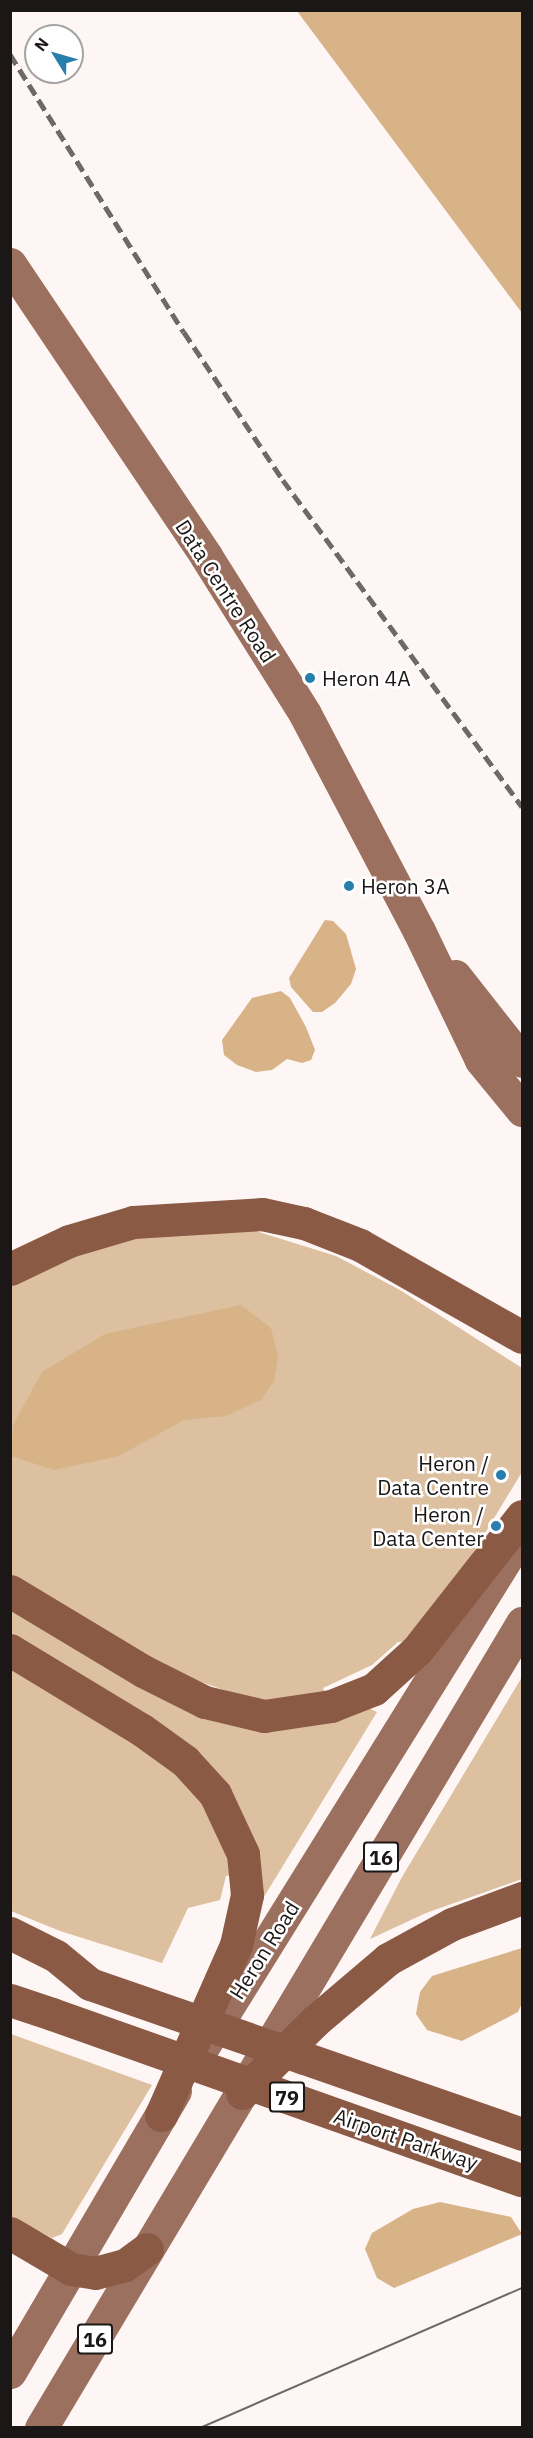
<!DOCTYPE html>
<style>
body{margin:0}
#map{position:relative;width:533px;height:2438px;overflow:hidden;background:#fef5f5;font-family:"IBM Plex Sans",sans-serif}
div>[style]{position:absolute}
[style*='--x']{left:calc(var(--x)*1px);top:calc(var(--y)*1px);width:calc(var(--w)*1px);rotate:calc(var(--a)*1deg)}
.green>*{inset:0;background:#dcc09f}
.forest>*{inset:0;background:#d7b387}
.major>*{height:33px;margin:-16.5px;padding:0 16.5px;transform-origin:16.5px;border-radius:16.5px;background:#9c705e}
.highway>*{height:33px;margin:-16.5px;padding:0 16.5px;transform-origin:16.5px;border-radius:16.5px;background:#8b5a45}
.tram>*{height:1.5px;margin:-0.75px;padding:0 0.75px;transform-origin:0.75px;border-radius:0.75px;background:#6f6868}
.rail>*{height:4.5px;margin-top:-2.25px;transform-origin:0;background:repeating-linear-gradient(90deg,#6f6868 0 12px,transparent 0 18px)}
.highway-bridge>*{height:33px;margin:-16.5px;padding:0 16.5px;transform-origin:16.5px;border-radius:16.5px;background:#8b5a45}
.dots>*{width:16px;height:16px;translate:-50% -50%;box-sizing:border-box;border:3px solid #fff;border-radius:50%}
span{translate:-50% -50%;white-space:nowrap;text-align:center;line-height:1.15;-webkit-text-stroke:5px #fff;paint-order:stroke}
.shield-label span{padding:2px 4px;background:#fff;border:2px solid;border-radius:4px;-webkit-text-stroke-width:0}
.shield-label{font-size:20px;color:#1c1717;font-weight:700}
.street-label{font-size:21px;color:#1c1717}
.poi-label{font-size:21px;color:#1c1717}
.left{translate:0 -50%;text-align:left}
.right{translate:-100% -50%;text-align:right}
.frame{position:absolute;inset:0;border:12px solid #1c1717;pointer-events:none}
.north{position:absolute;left:24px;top:24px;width:60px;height:60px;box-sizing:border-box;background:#fff;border:2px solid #a4a2a2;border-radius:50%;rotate:307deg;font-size:16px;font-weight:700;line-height:24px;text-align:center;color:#1c1717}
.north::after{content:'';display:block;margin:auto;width:21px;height:27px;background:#287ead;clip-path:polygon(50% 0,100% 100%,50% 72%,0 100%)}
</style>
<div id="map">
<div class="green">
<div style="clip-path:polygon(249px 1229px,336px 1256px,400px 1290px,522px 1368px,522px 1472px,453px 1586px,412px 1641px,398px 1642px,372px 1665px,323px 1688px,326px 1694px,294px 1700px,253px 1700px,175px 1673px,11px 1576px,11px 1283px,78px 1251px,128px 1236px)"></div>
<div style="clip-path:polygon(10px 1607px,160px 1696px,366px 1707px,377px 1712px,262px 1900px,254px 1840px,11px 1636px)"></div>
<div style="clip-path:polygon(10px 1668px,166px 1764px,206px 1802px,226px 1848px,232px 1875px,226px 1876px,220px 1900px,188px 1908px,162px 1963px,60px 1931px,11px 1911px)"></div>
<div style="clip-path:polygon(522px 1677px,522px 1879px,426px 1913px,370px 1939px,402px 1877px)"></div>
<div style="clip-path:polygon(11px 2034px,152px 2085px,62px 2234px,52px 2238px,11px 2217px)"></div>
</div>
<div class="forest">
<div style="clip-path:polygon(297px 11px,522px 11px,522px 313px)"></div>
<div style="clip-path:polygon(325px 920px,333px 921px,346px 934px,356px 969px,351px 984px,335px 1003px,322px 1012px,313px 1012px,291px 987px,289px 978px)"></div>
<div style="clip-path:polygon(281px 991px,290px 998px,306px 1027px,315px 1050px,311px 1060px,302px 1063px,287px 1059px,272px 1070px,256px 1072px,237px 1065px,224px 1055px,222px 1040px,252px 998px)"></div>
<div style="clip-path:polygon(241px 1305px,271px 1328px,278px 1357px,274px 1381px,261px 1400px,226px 1416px,184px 1420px,119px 1456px,54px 1470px,11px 1456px,13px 1425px,42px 1372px,105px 1334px)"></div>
<div style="clip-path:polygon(522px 1948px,522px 2003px,518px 2012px,462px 2041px,427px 2030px,416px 2014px,420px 1992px,432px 1976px)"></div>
<div style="clip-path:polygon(440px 2202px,511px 2217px,522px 2234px,394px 2288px,377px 2278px,365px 2249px,372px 2233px,413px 2209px)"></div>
</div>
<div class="major">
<div style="--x:10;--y:264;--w:352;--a:56.1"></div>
<div style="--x:206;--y:556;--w:186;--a:57.9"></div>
<div style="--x:305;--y:714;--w:245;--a:62.3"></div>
<div style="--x:419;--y:931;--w:143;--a:64.3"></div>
<div style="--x:481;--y:1060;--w:65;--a:50.6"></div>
<div style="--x:455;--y:976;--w:108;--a:51.8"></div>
<div style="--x:201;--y:2050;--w:609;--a:-58.16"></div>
<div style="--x:10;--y:2372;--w:326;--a:-59.6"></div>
<div style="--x:41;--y:2428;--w:938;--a:-59.14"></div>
</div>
<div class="highway">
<div style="--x:10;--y:1269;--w:65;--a:-25.4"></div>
<div style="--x:69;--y:1241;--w:67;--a:-16.5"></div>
<div style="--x:133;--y:1222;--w:129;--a:-3.5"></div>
<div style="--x:262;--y:1214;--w:43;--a:12.1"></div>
<div style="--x:304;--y:1223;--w:60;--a:21.4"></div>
<div style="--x:360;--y:1245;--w:186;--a:29.6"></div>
<div style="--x:10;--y:1591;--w:155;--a:31"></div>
<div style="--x:143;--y:1671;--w:69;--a:26.6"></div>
<div style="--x:205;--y:1702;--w:61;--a:13.3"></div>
<div style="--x:264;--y:1716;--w:68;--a:-8.5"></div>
<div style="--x:331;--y:1706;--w:46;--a:-21.6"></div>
<div style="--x:374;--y:1689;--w:58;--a:-42.2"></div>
<div style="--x:417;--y:1650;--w:170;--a:-51.9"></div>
<div style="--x:10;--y:1650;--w:154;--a:31.2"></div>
<div style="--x:142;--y:1730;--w:53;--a:35.8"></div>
<div style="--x:185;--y:1761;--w:45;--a:47.7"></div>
<div style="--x:215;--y:1794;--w:66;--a:65"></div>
<div style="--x:243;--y:1854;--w:41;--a:84.4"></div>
<div style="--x:247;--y:1895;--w:51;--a:102.4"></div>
<div style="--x:236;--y:1945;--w:186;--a:113.8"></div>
<div style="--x:10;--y:1933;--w:51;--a:26.6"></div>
<div style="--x:56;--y:1956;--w:44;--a:39.5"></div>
<div style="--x:10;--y:2000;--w:44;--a:18.4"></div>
<div style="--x:304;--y:2058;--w:231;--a:19.2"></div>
<div style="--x:242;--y:2093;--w:103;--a:-44.6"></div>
<div style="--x:315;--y:2021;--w:96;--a:-40.3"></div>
<div style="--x:388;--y:1959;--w:73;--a:-28.7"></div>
<div style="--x:452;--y:1924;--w:75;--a:-20.4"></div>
<div style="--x:10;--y:2233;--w:71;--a:30.5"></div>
<div style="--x:71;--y:2269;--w:24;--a:9"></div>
<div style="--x:95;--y:2273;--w:31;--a:-15"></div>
<div style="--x:125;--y:2265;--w:27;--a:-36"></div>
</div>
<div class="tram">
<div style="--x:200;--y:2428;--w:351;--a:-23.5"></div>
</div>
<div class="rail">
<div style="--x:10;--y:54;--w:328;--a:58"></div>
<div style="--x:184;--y:332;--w:178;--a:56.2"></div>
<div style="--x:283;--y:480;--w:405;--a:53.8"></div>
</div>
<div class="highway-bridge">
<div style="--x:90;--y:1984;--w:226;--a:19.1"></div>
<div style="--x:52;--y:2014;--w:498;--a:19.5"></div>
</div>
<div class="dots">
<div style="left:310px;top:678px;background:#287ead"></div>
<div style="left:349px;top:886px;background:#287ead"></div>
<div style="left:501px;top:1475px;background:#287ead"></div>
<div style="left:496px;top:1526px;background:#287ead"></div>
</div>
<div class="shield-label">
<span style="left:381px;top:1857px">16</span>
<span style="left:287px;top:2097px">79</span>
<span style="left:95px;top:2339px">16</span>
</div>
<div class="street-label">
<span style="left:226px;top:591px;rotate:57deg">Data Centre Road</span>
<span style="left:264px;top:1950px;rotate:-58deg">Heron Road</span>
<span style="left:406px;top:2139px;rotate:19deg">Airport Parkway</span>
</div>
<div class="poi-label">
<span class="left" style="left:322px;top:678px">Heron 4A</span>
<span class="left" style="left:361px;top:886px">Heron 3A</span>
<span class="right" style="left:489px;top:1475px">Heron /<br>Data Centre</span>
<span class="right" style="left:484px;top:1526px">Heron /<br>Data Center</span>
</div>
<div class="frame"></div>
<div class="north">N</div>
</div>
